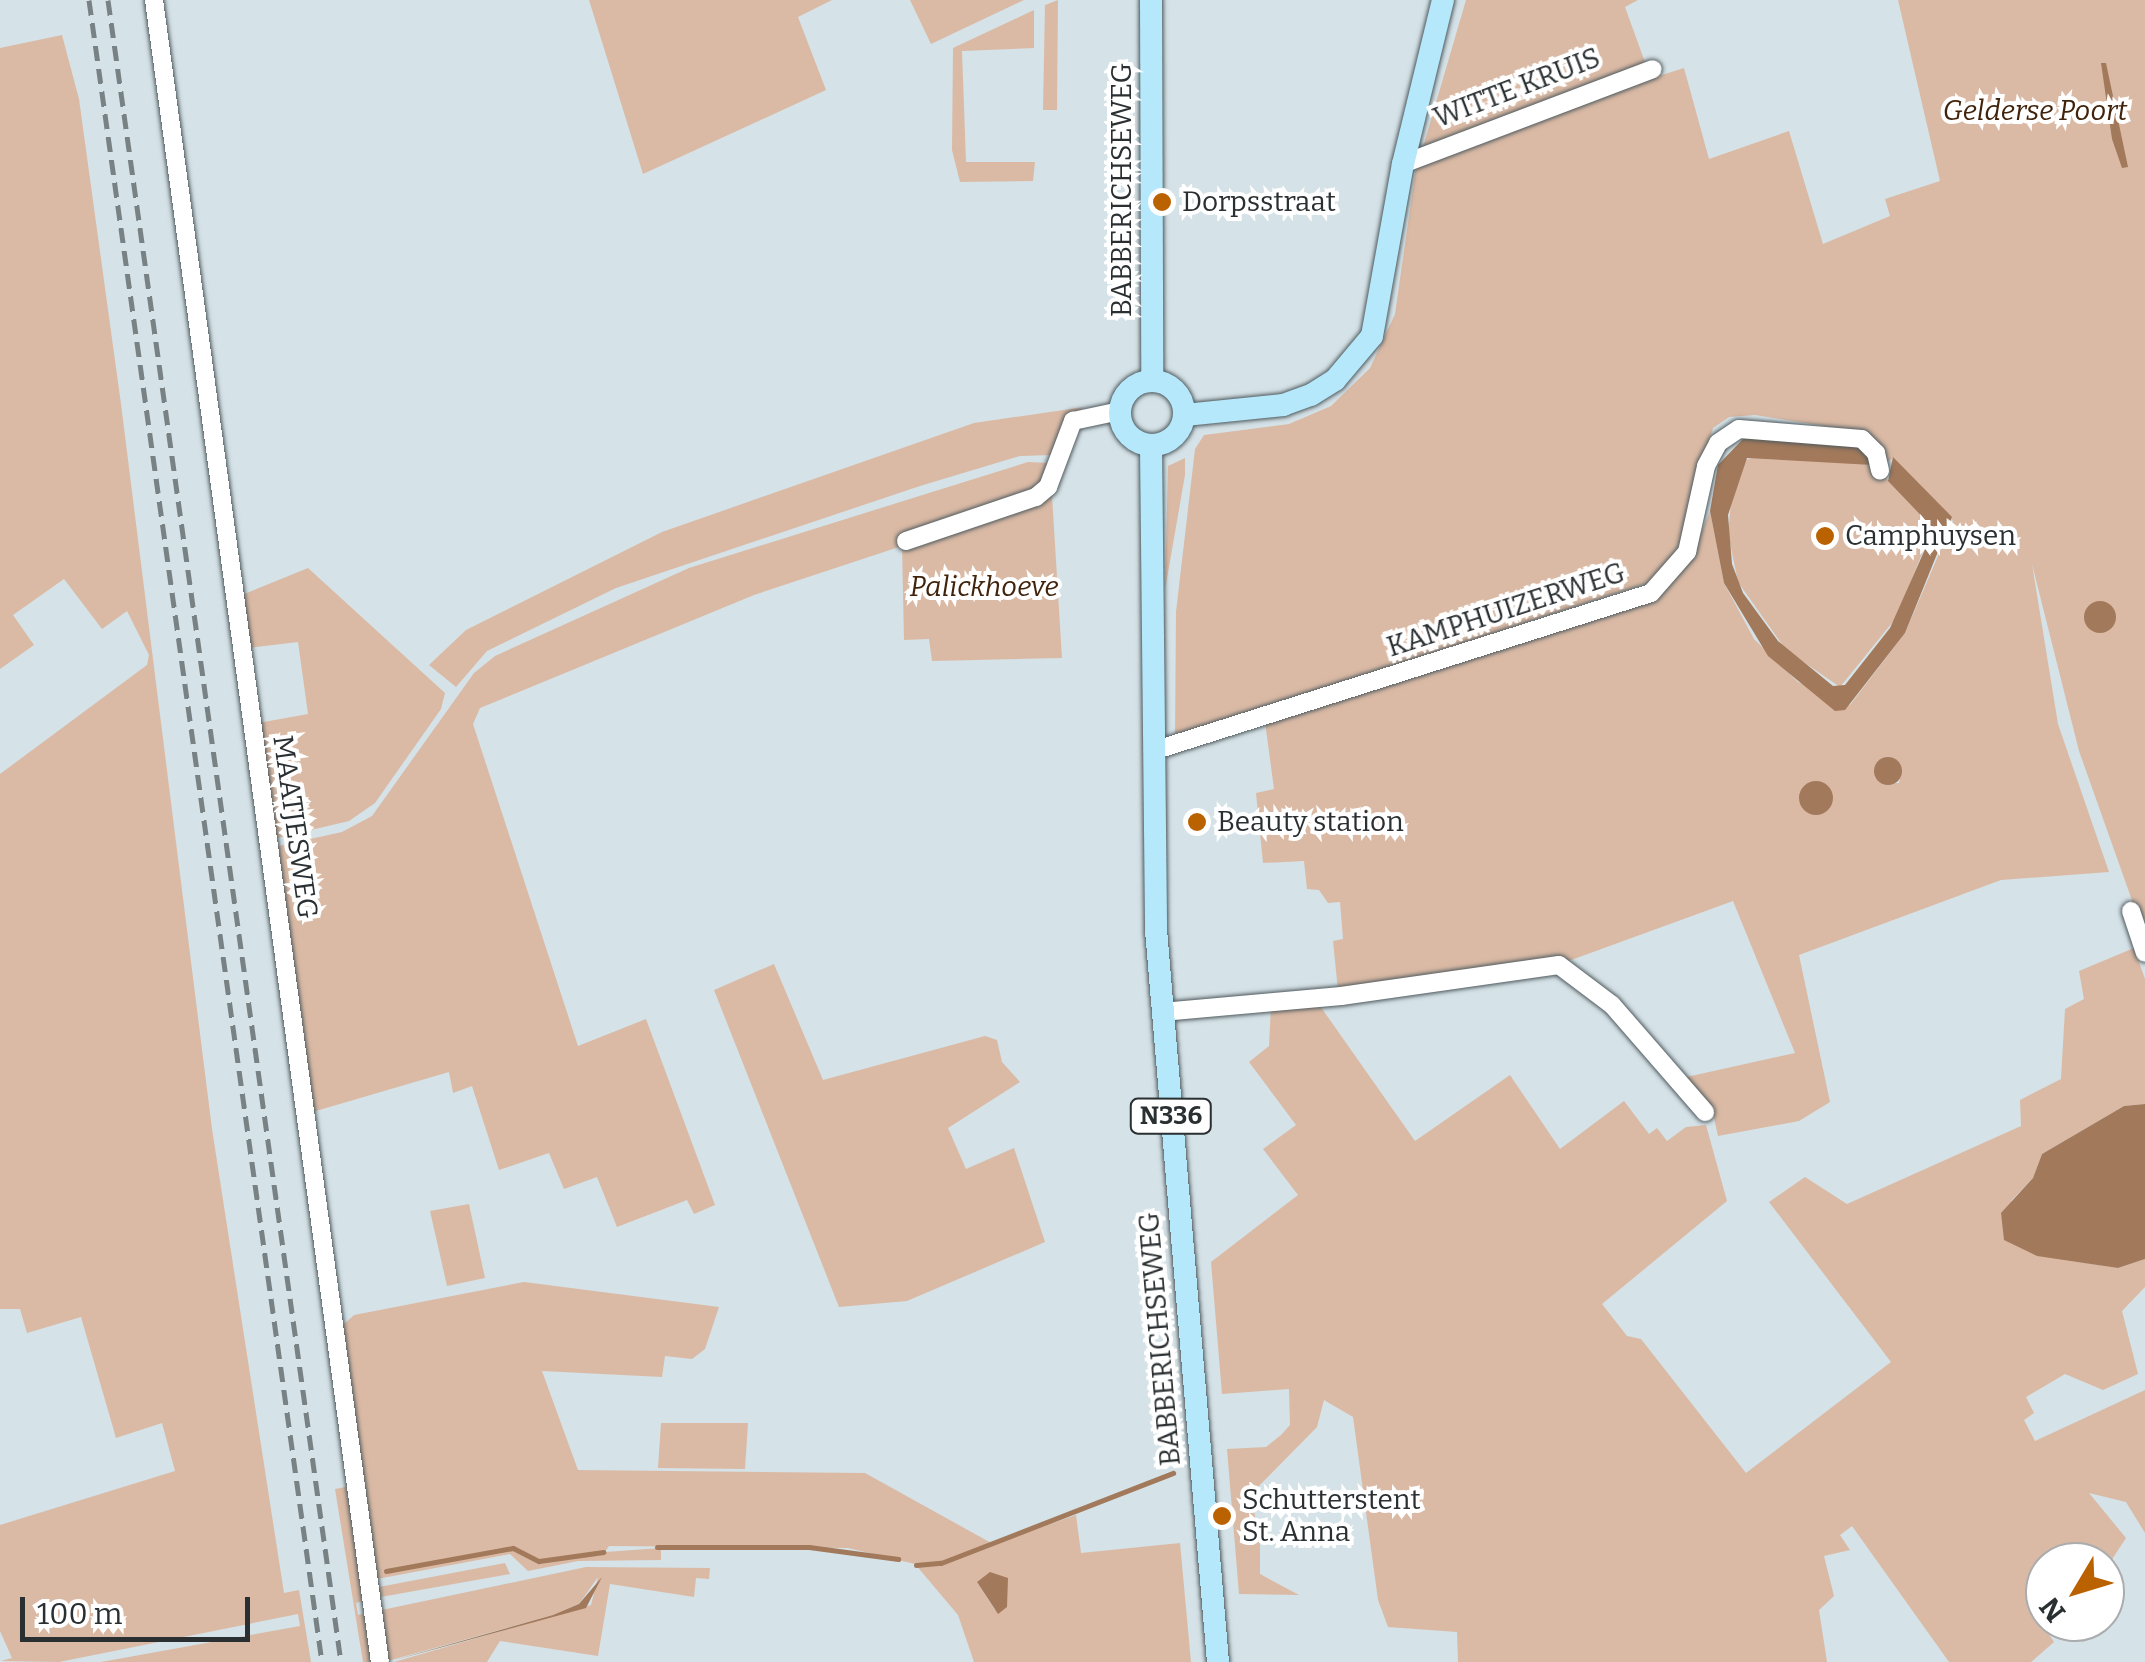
<!DOCTYPE html>
<style>
body{margin:0}
#map{position:relative;width:2145px;height:1662px;overflow:hidden;background:#d5e2e7;font-family:Bitter,serif}
div>[style]{position:absolute}
[style*='--x']{left:calc(var(--x)*1px);top:calc(var(--y)*1px);width:calc(var(--w)*1px);rotate:calc(var(--a)*1deg)}
.green>*{inset:0;background:#dabaa5}
.water>*{inset:0;background:#a2795b}
.round{border-radius:50%}
.stream>*{height:5px;margin:-2.5px;padding:0 2.5px;transform-origin:2.5px;border-radius:2.5px;background:#a2795b}
.roads{filter:drop-shadow(0 0 2px #4f5a5e) drop-shadow(0 0 2px #4f5a5e)}
.minor>*{height:18px;margin:-9px;padding:0 9px;transform-origin:9px;border-radius:9px;background:#fff}
.major>*{height:22px;margin:-11px;padding:0 11px;transform-origin:11px;border-radius:11px;background:#b5e8fb}
.major>.ring{margin:-11px;padding:0;box-sizing:content-box;background:none;border:22px solid #b5e8fb;border-radius:50%}
.rail>*{height:5px;margin-top:-2.5px;transform-origin:0;background:repeating-linear-gradient(90deg,#788184 0 15px,transparent 0 23px)}
.dots>*{width:28px;height:28px;translate:-50% -50%;box-sizing:border-box;border:5px solid #fff;border-radius:50%}
span{translate:-50% -50%;white-space:nowrap;text-align:center;line-height:1.15;-webkit-text-stroke:8px #fff;paint-order:stroke}
.shield-label span{padding:2px 8px;background:#fff;border:2px solid;border-radius:8px;-webkit-text-stroke-width:0}
.shield-label{font-size:25px;color:#2a2f31;font-weight:700}
.street-label{font-size:28px;color:#2a2f31}
.park-label{font-size:28px;color:#41230b;font-style:italic}
.poi-label{font-size:28px;color:#2a2f31}
.left{translate:0 -50%;text-align:left}
.north{position:absolute;left:2025px;top:1542px;width:100px;height:100px;box-sizing:border-box;background:#fff;border:2px solid #aaacad;border-radius:50%;rotate:232deg;font-size:28px;font-weight:700;line-height:40px;text-align:center;color:#2a2f31}
.north::after{content:'';display:block;margin:auto;width:35px;height:45px;background:#bb6200;clip-path:polygon(50% 0,100% 100%,50% 72%,0 100%)}
.scale{position:absolute;left:20px;top:1597px;width:230px;height:45px;box-sizing:border-box;border:5px solid #2a2f31;border-top:0;padding-left:12px;font-size:30px;line-height:35px;white-space:nowrap;color:#2a2f31;-webkit-text-stroke:8px #fff;paint-order:stroke}
</style>
<div id="map">
<div class="green">
<div style="clip-path:polygon(589px 0,832px 0,798px 17px,826px 90px,643px 174px)"></div>
<div style="clip-path:polygon(910px 0,1024px 0,931px 44px)"></div>
<div style="clip-path:polygon(1058px 0,1057px 110px,1043px 110px,1045px 5px)"></div>
<div style="clip-path:polygon(1466px 0,1638px 0,1625px 7px,1646px 65px,1423px 147px)"></div>
<div style="clip-path:polygon(evenodd,1898px 0,2145px 0,2145px 937px,2079px 751px,2032px 564px,2058px 724px,2109px 872px,2001px 880px,1799px 955px,1830px 1102px,1799px 1121px,1718px 1136px,1712px 1109px,1682px 1078px,1795px 1053px,1733px 901px,1563px 963px,1338px 991px,1333px 941px,1343px 939px,1340px 902px,1328px 903px,1319px 890px,1307px 889px,1304px 861px,1263px 863px,1256px 793px,1274px 789px,1265px 722px,1644px 601px,1694px 550px,1710px 511px,1724px 583px,1754px 639px,1798px 682px,1850px 705px,1905px 633px,1953px 521px,1893px 458px,1884px 464px,1869px 433px,1755px 415px,1729px 417px,1713px 428px,1682px 540px,1658px 580px,1175px 736px,1176px 612px,1195px 449px,1204px 435px,1289px 424px,1331px 406px,1370px 368px,1395px 314px,1416px 167px,1621px 88px,1684px 68px,1709px 159px,1789px 131px,1823px 244px,1890px 216px,1885px 199px,1940px 181px,1898px 0,1890px 757px,1901px 772px,1899px 783px,1885px 784px,1876px 774px,1890px 757px,1898px 0,1816px 782px,1833px 799px,1819px 815px,1806px 785px,1816px 782px)"></div>
<div style="clip-path:polygon(1034px 10px,1034px 48px,962px 51px,966px 162px,1035px 162px,1033px 181px,960px 182px,952px 150px,953px 48px)"></div>
<div style="clip-path:polygon(62px 35px,79px 99px,121px 404px,212px 1129px,284px 1593px,299px 1590px,311px 1662px,101px 1662px,300px 1626px,298px 1614px,59px 1662px,1px 1661px,12px 1658px,0 1631px,0 1525px,175px 1471px,162px 1423px,116px 1438px,81px 1317px,27px 1333px,20px 1309px,0 1309px,0 774px,147px 665px,149px 655px,127px 611px,102px 629px,64px 579px,13px 615px,34px 645px,0 669px,0 48px)"></div>
<div style="clip-path:polygon(1084px 407px,1065px 420px,1053px 455px,1020px 456px,920px 486px,616px 588px,487px 651px,456px 687px,429px 665px,466px 630px,662px 532px,974px 423px)"></div>
<div style="clip-path:polygon(1764px 454px,1872px 465px,1934px 524px,1896px 618px,1840px 687px,1786px 650px,1738px 582px,1728px 533px,1732px 493px,1743px 461px)"></div>
<div style="clip-path:polygon(1185px 458px,1185px 475px,1165px 590px,1168px 466px)"></div>
<div style="clip-path:polygon(1028px 462px,1050px 463px,1062px 658px,932px 661px,929px 639px,904px 640px,902px 546px,754px 595px,480px 708px,473px 724px,578px 1046px,646px 1019px,715px 1205px,694px 1214px,687px 1200px,617px 1227px,597px 1177px,564px 1189px,549px 1153px,499px 1170px,472px 1086px,453px 1093px,449px 1072px,309px 1113px,274px 847px,342px 832px,372px 816px,474px 673px,495px 656px,689px 568px)"></div>
<div style="clip-path:polygon(308px 568px,445px 693px,441px 709px,375px 803px,349px 821px,273px 839px,258px 723px,308px 714px,298px 642px,248px 648px,242px 595px)"></div>
<div style="clip-path:polygon(2134px 948px,2145px 979px,2145px 1104px,2124px 1106px,2042px 1154px,2033px 1178px,2011px 1201px,2082px 1262px,2118px 1268px,2145px 1259px,2145px 1287px,2122px 1311px,2138px 1374px,2103px 1390px,2065px 1374px,2026px 1397px,2034px 1413px,2024px 1420px,2035px 1441px,2145px 1390px,2145px 1533px,2126px 1502px,2089px 1493px,2126px 1538px,2105px 1570px,2105px 1562px,2045px 1562px,2045px 1622px,2054px 1622px,2046px 1630px,2054px 1642px,2031px 1662px,1949px 1662px,1852px 1526px,1840px 1535px,1850px 1550px,1824px 1556px,1834px 1596px,1819px 1610px,1827px 1662px,1458px 1662px,1457px 1632px,1388px 1627px,1378px 1600px,1353px 1417px,1324px 1400px,1317px 1427px,1249px 1496px,1260px 1532px,1260px 1574px,1299px 1595px,1239px 1594px,1227px 1449px,1266px 1447px,1281px 1435px,1290px 1425px,1289px 1389px,1222px 1394px,1211px 1262px,1298px 1195px,1263px 1149px,1296px 1125px,1249px 1062px,1269px 1046px,1271px 1006px,1318px 1003px,1415px 1141px,1510px 1075px,1560px 1149px,1624px 1101px,1649px 1134px,1657px 1128px,1667px 1141px,1686px 1127px,1706px 1125px,1727px 1201px,1602px 1304px,1627px 1336px,1641px 1339px,1746px 1473px,1891px 1362px,1769px 1202px,1805px 1177px,1847px 1204px,2021px 1126px,2020px 1100px,2061px 1079px,2065px 1009px,2084px 999px,2079px 971px)"></div>
<div style="clip-path:polygon(774px 964px,823px 1080px,985px 1036px,997px 1040px,1002px 1062px,1020px 1082px,948px 1128px,966px 1169px,1014px 1148px,1045px 1242px,907px 1301px,839px 1307px,714px 990px)"></div>
<div style="clip-path:polygon(469px 1204px,485px 1278px,447px 1286px,430px 1211px)"></div>
<div style="clip-path:polygon(evenodd,524px 1282px,719px 1307px,705px 1349px,692px 1359px,665px 1356px,662px 1377px,542px 1371px,578px 1470px,865px 1473px,993px 1544px,1076px 1515px,1081px 1553px,1180px 1543px,1191px 1662px,974px 1662px,958px 1615px,915px 1564px,848px 1548px,609px 1546px,605px 1552px,661px 1548px,661px 1560px,578px 1561px,528px 1571px,510px 1554px,377px 1579px,342px 1326px,354px 1315px,524px 1282px,1008px 1578px,995px 1610px,977px 1582px,1008px 1578px)"></div>
<div style="clip-path:polygon(661px 1423px,748px 1423px,745px 1469px,658px 1468px)"></div>
<div style="clip-path:polygon(351px 1486px,365px 1600px,356px 1603px,358px 1615px,367px 1613px,375px 1662px,363px 1662px,335px 1489px)"></div>
<div style="clip-path:polygon(505px 1563px,510px 1574px,375px 1598px,379px 1587px)"></div>
<div style="clip-path:polygon(586px 1567px,710px 1568px,709px 1579px,696px 1578px,694px 1597px,610px 1584px,598px 1656px,500px 1641px,487px 1662px,394px 1662px,591px 1605px,598px 1577px,579px 1604px,553px 1615px,384px 1662px,377px 1611px)"></div>
</div>
<div class="water">
<div style="clip-path:polygon(2101px 63px,2106px 63px,2128px 167px,2122px 168px,2112px 139px)"></div>
<div style="clip-path:polygon(1744px 438px,1864px 444px,1872px 465px,1747px 458px,1728px 515px,1732px 564px,1743px 593px,1778px 641px,1833px 686px,1845px 685px,1890px 628px,1934px 529px,1888px 481px,1893px 457px,1952px 517px,1905px 633px,1845px 710px,1835px 711px,1768px 656px,1724px 583px,1710px 511px,1718px 465px)"></div>
<div class="round" style="left:2084px;top:601px;width:32px;height:32px"></div>
<div class="round" style="left:1874px;top:757px;width:28px;height:28px"></div>
<div class="round" style="left:1799px;top:781px;width:34px;height:34px"></div>
<div style="clip-path:polygon(2145px 1104px,2145px 1259px,2118px 1268px,2037px 1256px,2004px 1240px,2001px 1213px,2033px 1178px,2042px 1154px,2124px 1106px)"></div>
<div style="clip-path:polygon(990px 1572px,1008px 1578px,1007px 1607px,998px 1614px,977px 1582px)"></div>
<div style="clip-path:polygon(602px 1577px,586px 1608px,391px 1661px,553px 1615px,579px 1604px)"></div>
</div>
<div class="stream">
<div style="--x:657;--y:1547;--w:152;--a:0"></div>
<div style="--x:809;--y:1547;--w:90;--a:7.7"></div>
<div style="--x:916;--y:1565;--w:25;--a:-5"></div>
<div style="--x:941;--y:1563;--w:249;--a:-21.2"></div>
<div style="--x:386;--y:1571;--w:129;--a:-10.3"></div>
<div style="--x:513;--y:1548;--w:29;--a:27"></div>
<div style="--x:539;--y:1561;--w:65;--a:-8"></div>
</div>
<div class="roads">
<div class="minor">
<div style="--x:154;--y:0;--w:1677;--a:82.26"></div>
<div style="--x:1403;--y:164;--w:267;--a:-20.8"></div>
<div style="--x:906;--y:541;--w:137;--a:-18.7"></div>
<div style="--x:1036;--y:497;--w:16;--a:-40"></div>
<div style="--x:1048;--y:487;--w:71;--a:-69.3"></div>
<div style="--x:1073;--y:421;--w:48;--a:-12"></div>
<div style="--x:1153;--y:751;--w:522;--a:-17.6"></div>
<div style="--x:1651;--y:593;--w:55;--a:-48.7"></div>
<div style="--x:1687;--y:552;--w:88;--a:-77.5"></div>
<div style="--x:1706;--y:466;--w:26;--a:-62"></div>
<div style="--x:1718;--y:443;--w:25;--a:-34"></div>
<div style="--x:1739;--y:429;--w:123;--a:4.6"></div>
<div style="--x:1862;--y:439;--w:20;--a:45"></div>
<div style="--x:1876;--y:453;--w:18;--a:77"></div>
<div style="--x:2131;--y:911;--w:44;--a:71.6"></div>
<div style="--x:1162;--y:1012;--w:180;--a:-5.1"></div>
<div style="--x:1341;--y:996;--w:220;--a:-8.1"></div>
<div style="--x:1559;--y:965;--w:66;--a:37"></div>
<div style="--x:1612;--y:1005;--w:142;--a:49"></div>
</div>
<div class="major">
<div style="--x:1151;--y:0;--w:380;--a:89.8"></div>
<div class="ring" style="left:1120px;top:381px;width:42px;height:42px"></div>
<div style="--x:1185;--y:415;--w:99;--a:-5.8"></div>
<div style="--x:1283;--y:405;--w:30;--a:-20"></div>
<div style="--x:1311;--y:395;--w:28;--a:-32"></div>
<div style="--x:1335;--y:380;--w:57;--a:-49.9"></div>
<div style="--x:1372;--y:336;--w:175;--a:-79.8"></div>
<div style="--x:1403;--y:164;--w:169;--a:-76.3"></div>
<div style="--x:1151;--y:446;--w:484;--a:89.4"></div>
<div style="--x:1156;--y:930;--w:735;--a:85.16"></div>
</div>
</div>
<div class="rail">
<div style="--x:89;--y:0;--w:1678;--a:82.02"></div>
<div style="--x:108;--y:0;--w:1678;--a:82.02"></div>
</div>
<div class="dots">
<div style="left:1162px;top:202px;background:#bb6200"></div>
<div style="left:1825px;top:536px;background:#bb6200"></div>
<div style="left:1197px;top:822px;background:#bb6200"></div>
<div style="left:1222px;top:1516px;background:#bb6200"></div>
</div>
<div class="shield-label">
<span style="left:1171px;top:1116px">N336</span>
</div>
<div class="street-label">
<span style="left:1517px;top:88px;rotate:-21deg">WITTE KRUIS</span>
<span style="left:1122px;top:190px;rotate:-90deg">BABBERICHSEWEG</span>
<span style="left:1506px;top:610px;rotate:-18deg">KAMPHUIZERWEG</span>
<span style="left:295px;top:827px;rotate:82deg">MAATJESWEG</span>
<span style="left:1160px;top:1339px;rotate:-95deg">BABBERICHSEWEG</span>
</div>
<div class="park-label">
<span style="left:2035px;top:111px">Gelderse Poort</span>
<span style="left:984px;top:587px">Palickhoeve</span>
</div>
<div class="poi-label">
<span class="left" style="left:1182px;top:202px">Dorpsstraat</span>
<span class="left" style="left:1845px;top:536px">Camphuysen</span>
<span class="left" style="left:1217px;top:822px">Beauty station</span>
<span class="left" style="left:1242px;top:1516px">Schutterstent<br>St. Anna</span>
</div>
<div class="north">N</div>
<div class="scale">100 m</div>
</div>
